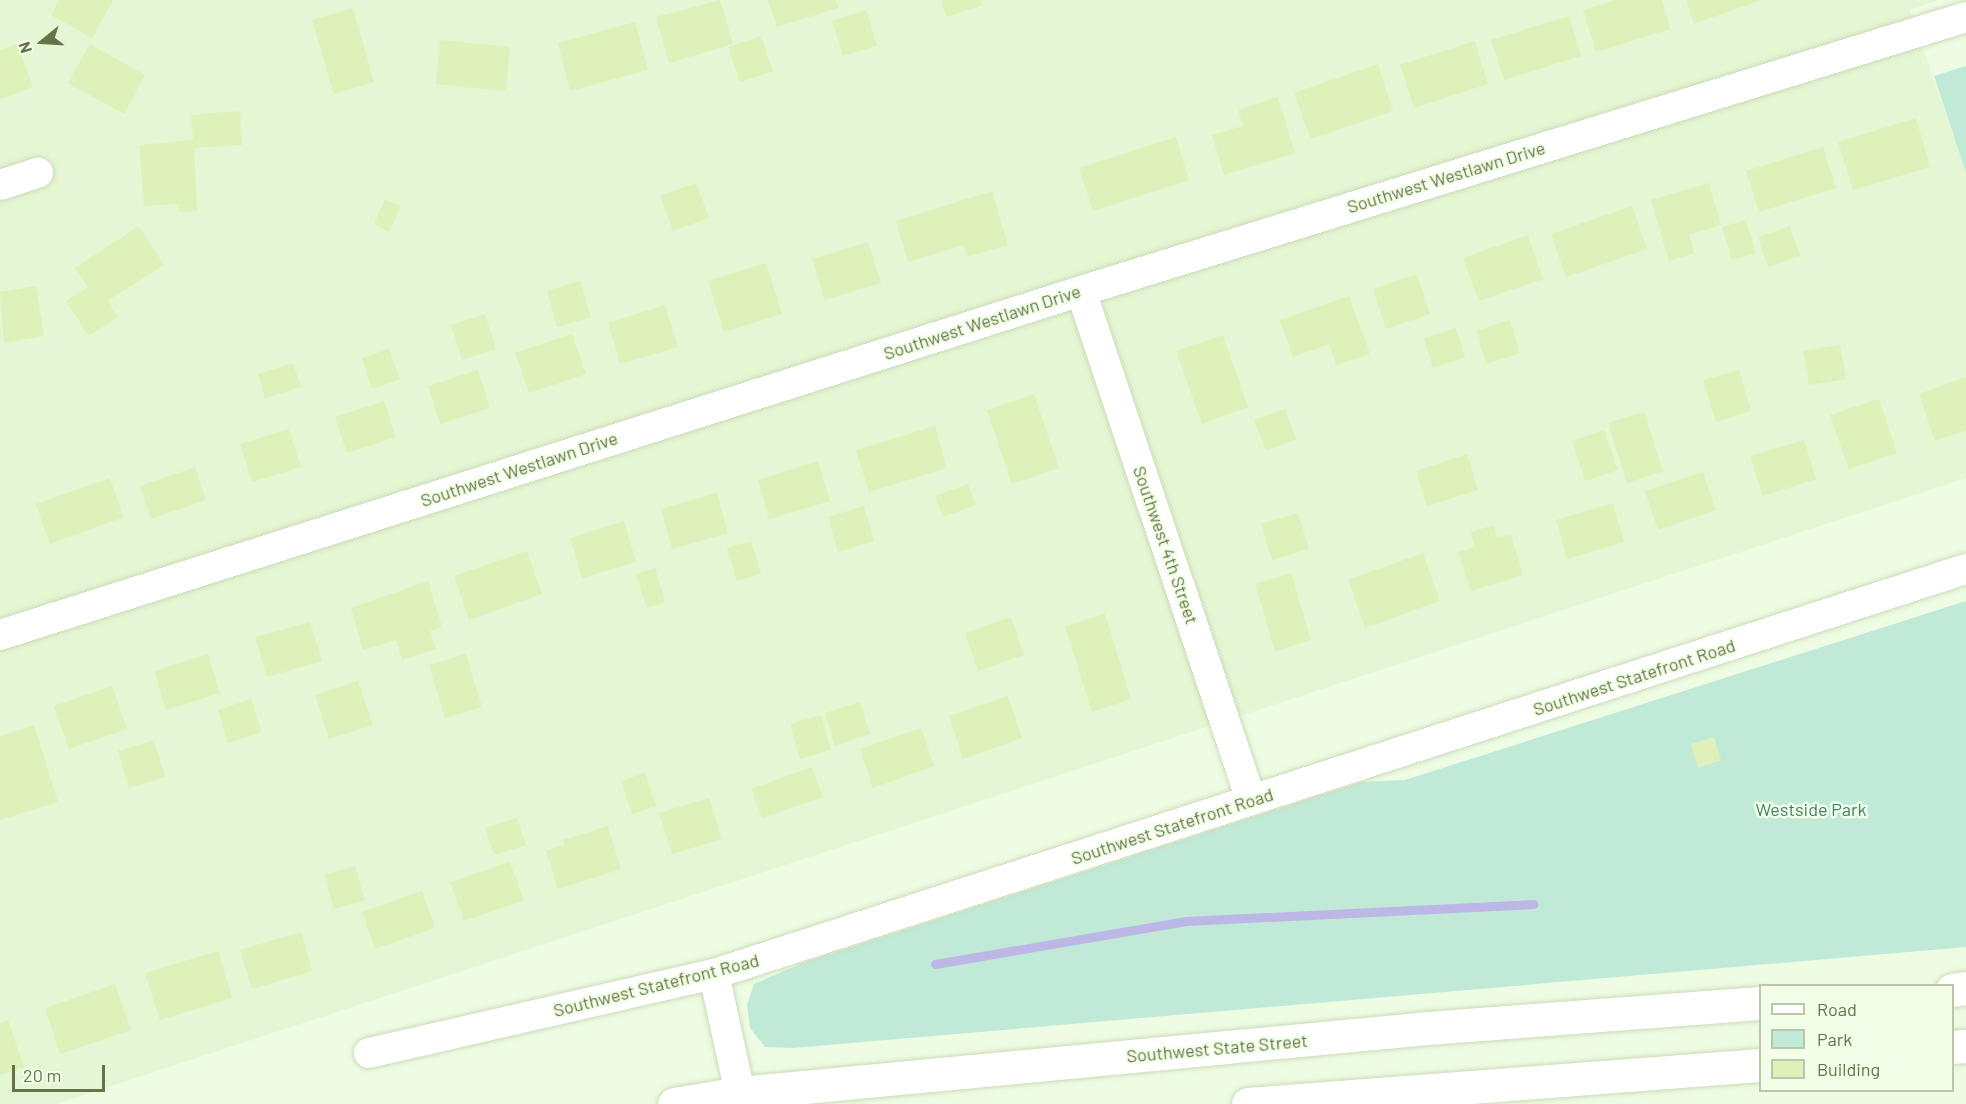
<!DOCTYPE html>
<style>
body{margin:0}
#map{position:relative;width:1966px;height:1104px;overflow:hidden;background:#edfce2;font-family:Barlow,sans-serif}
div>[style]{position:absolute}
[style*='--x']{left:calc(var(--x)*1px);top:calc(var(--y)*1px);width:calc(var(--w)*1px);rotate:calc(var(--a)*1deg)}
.residential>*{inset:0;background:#e4f6d3}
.green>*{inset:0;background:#c1e9d7}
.stream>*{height:9px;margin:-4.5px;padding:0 4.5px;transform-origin:4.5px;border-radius:4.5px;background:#bcb7e5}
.building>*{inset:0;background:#def1ba}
.roads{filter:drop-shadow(0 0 2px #ccdbb9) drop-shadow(0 0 2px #ccdbb9)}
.street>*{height:30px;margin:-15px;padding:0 15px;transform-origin:15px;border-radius:15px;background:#fff}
.secondary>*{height:33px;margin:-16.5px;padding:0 16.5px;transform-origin:16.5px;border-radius:16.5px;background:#fff}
span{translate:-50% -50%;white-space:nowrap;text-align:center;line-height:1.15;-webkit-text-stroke:5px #f2ffe8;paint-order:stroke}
.street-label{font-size:18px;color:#667349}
.park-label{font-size:18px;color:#437f6b}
.legend{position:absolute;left:1759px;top:984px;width:195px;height:108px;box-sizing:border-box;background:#f2ffe8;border:2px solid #bac7a8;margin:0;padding:8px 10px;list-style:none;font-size:18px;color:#667349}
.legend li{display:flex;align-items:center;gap:12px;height:30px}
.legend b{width:30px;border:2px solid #bac7a8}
.north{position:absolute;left:12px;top:12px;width:60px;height:60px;-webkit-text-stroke:4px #f2ffe8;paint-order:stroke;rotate:252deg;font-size:16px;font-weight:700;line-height:24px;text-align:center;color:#667349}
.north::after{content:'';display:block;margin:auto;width:21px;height:27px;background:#667349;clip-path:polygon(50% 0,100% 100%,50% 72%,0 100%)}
.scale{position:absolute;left:12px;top:1065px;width:93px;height:27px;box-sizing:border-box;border:3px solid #667349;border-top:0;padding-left:8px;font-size:18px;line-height:21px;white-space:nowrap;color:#667349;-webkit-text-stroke:4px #f2ffe8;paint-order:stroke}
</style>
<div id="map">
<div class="residential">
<div style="clip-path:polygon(0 0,1938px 0,1910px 10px,1966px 173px,1966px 478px,56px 1104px,0 1104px)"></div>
</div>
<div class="green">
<div style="clip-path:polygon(1966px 66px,1966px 173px,1934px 76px)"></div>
<div style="clip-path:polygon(1966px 601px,1966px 947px,793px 1048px,765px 1047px,750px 1028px,747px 1005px,754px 984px,805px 962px,1361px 782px,1405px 780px)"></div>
</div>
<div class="stream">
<div style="--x:935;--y:964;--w:255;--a:-9.7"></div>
<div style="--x:1186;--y:921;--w:348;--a:-2.8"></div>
</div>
<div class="building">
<div style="clip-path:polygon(59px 0,113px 0,92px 38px,51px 15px)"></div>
<div style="clip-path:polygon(720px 0,733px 44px,669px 63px,656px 17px)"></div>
<div style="clip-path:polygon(768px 0,836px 0,838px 8px,777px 27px)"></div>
<div style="clip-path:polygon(941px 0,980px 0,982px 5px,947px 17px)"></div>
<div style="clip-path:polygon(1616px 0,1662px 0,1670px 29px,1596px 52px,1583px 10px)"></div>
<div style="clip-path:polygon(1686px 0,1761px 0,1694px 24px)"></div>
<div style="clip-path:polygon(353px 8px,374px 82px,334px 94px,312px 20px)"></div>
<div style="clip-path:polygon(866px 10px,877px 46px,843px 56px,832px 21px)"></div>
<div style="clip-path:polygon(1569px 16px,1581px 56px,1504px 80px,1491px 40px)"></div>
<div style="clip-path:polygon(635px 22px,648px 70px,570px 91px,558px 43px)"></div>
<div style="clip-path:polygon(761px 36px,773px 71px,740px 82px,728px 47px)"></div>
<div style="clip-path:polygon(440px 40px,510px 47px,506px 91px,436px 84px)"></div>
<div style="clip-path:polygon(1475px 41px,1488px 84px,1414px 108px,1400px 65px)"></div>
<div style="clip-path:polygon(17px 44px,33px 87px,0 99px,0 50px)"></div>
<div style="clip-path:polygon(90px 44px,145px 75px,124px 114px,68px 83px)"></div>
<div style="clip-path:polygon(1378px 64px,1393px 111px,1311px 139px,1294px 93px)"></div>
<div style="clip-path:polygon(1278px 97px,1295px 153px,1224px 175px,1212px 135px,1243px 126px,1238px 110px)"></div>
<div style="clip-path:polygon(240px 111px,242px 145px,194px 148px,197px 211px,179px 212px,179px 204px,144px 206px,139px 145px,193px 140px,191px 115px)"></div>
<div style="clip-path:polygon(1916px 118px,1930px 167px,1853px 190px,1838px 142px)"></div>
<div style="clip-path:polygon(1176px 137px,1189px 180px,1093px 211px,1079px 168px)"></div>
<div style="clip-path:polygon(1823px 147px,1836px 188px,1759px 212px,1746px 171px)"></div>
<div style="clip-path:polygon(696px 183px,709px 218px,673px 231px,660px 196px)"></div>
<div style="clip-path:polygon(1709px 183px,1721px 225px,1689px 235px,1694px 253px,1669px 261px,1651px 200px)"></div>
<div style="clip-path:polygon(992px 191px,1008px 245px,967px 257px,964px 245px,908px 262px,896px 221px)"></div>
<div style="clip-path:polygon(385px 199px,401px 206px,389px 232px,374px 224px)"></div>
<div style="clip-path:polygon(1632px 206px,1647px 249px,1566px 277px,1551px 234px)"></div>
<div style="clip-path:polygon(1746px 220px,1756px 253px,1732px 260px,1722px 227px)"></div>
<div style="clip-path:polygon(139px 226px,164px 265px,107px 301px,118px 317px,89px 336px,66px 301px,88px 287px,75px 268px)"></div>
<div style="clip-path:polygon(1790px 226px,1800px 256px,1768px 267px,1758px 237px)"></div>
<div style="clip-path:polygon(1528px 235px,1543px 279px,1479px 301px,1463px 258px)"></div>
<div style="clip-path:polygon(868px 242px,881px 283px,825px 300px,812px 259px)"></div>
<div style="clip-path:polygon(766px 263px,782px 314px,724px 332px,708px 281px)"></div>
<div style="clip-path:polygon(1417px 274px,1430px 314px,1386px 329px,1373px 289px)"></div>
<div style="clip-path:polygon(580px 281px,591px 317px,557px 327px,547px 291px)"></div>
<div style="clip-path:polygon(36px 286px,44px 336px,4px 343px,0 292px)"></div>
<div style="clip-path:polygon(1349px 296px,1370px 354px,1336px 365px,1329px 344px,1293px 357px,1280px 320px)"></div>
<div style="clip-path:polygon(665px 305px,678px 347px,620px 364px,608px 323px)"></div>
<div style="clip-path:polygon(485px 314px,496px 349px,462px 360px,451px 325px)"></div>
<div style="clip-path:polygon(1510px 320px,1520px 353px,1486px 364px,1476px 331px)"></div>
<div style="clip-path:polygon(1456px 328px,1465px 357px,1433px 368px,1424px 338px)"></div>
<div style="clip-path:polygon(572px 334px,586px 374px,529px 393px,515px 353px)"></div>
<div style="clip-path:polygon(1223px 335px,1248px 407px,1202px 424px,1176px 351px)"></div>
<div style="clip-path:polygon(1840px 345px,1846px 379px,1809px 385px,1803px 351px)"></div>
<div style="clip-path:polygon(389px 349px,400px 379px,372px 389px,362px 358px)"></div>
<div style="clip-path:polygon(293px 363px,301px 387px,265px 398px,258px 374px)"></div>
<div style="clip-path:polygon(478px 370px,490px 408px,440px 424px,428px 386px)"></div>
<div style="clip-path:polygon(1739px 370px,1751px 411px,1716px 422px,1703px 380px)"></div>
<div style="clip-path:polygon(1966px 377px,1966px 430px,1935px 441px,1919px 394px)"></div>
<div style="clip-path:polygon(1034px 394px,1059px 468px,1012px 484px,987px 410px)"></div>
<div style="clip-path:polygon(1879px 399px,1897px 453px,1849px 469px,1830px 415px)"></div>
<div style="clip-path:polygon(384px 401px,396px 437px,347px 453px,335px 417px)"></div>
<div style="clip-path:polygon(1285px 409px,1296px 440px,1266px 450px,1254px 420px)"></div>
<div style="clip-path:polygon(1644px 412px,1663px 471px,1627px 483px,1608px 423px)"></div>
<div style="clip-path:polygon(935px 426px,947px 468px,869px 492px,856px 450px)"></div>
<div style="clip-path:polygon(289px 429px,301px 467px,252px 482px,240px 444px)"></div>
<div style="clip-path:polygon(1604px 430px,1618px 470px,1585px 481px,1572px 441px)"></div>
<div style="clip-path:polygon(1804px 440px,1816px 479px,1763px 496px,1750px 456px)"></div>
<div style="clip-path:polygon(1467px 454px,1478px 490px,1427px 506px,1416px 471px)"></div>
<div style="clip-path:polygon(818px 461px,830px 501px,769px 519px,758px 480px)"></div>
<div style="clip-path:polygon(195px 467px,206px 500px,151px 519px,140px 486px)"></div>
<div style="clip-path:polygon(1703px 472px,1716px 510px,1658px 530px,1645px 491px)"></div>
<div style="clip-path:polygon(110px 478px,124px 517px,50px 544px,36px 504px)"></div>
<div style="clip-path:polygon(968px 484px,976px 505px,943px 517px,935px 496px)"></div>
<div style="clip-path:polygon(717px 493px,728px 533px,672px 549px,661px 509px)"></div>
<div style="clip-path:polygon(1613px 503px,1624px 542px,1567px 559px,1556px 520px)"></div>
<div style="clip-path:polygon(864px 506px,874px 541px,838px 552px,828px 517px)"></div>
<div style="clip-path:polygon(1298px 513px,1309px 549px,1272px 560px,1261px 524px)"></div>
<div style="clip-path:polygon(624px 521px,636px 562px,582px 578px,570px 538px)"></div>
<div style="clip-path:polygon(1494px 525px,1497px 538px,1511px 534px,1523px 575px,1471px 591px,1458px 552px,1475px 547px,1471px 532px)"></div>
<div style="clip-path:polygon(751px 541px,761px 574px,737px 581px,727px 548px)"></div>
<div style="clip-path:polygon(527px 551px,542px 594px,469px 620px,454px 576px)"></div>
<div style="clip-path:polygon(1423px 553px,1440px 601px,1365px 628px,1348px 580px)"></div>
<div style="clip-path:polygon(655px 568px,665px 602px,647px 608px,636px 574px)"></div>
<div style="clip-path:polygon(1291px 573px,1311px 640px,1275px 651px,1255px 584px)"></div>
<div style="clip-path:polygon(428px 581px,442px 627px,430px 631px,436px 649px,402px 660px,396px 640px,363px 650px,351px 608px)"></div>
<div style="clip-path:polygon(1105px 614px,1131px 699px,1092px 712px,1065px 626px)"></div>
<div style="clip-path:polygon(1011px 617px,1024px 655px,978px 671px,965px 633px)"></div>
<div style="clip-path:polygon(310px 622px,322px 661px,267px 677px,255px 637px)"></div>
<div style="clip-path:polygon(208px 654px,220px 693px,166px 710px,154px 671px)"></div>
<div style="clip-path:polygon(466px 654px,482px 707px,445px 718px,429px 665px)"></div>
<div style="clip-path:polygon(358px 681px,373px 725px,329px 739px,315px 695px)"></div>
<div style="clip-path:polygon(112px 686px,127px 729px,69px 749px,54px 706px)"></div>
<div style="clip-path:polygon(1008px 696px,1022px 738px,963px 759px,949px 716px)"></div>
<div style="clip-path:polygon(251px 699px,262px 732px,228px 743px,218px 710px)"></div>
<div style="clip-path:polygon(860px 702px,870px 734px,835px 746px,825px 713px)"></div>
<div style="clip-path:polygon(821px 715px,831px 750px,800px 759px,790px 724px)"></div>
<div style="clip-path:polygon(34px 725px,58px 802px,0 820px,0 736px)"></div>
<div style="clip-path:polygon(921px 728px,934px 766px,873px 788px,860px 749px)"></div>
<div style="clip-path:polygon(1714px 737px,1721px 760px,1698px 768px,1691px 744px)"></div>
<div style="clip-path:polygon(154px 740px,165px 777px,129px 788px,118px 751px)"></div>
<div style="clip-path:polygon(812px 767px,823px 797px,762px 818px,751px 789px)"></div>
<div style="clip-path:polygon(645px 773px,656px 806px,632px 814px,621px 781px)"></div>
<div style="clip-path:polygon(709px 798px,722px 839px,672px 854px,659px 813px)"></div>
<div style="clip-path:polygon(517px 818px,526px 845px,494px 855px,485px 828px)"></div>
<div style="clip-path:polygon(608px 826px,621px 869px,558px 889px,546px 851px,565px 845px,563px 840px)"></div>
<div style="clip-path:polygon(510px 862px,524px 900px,464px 921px,450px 882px)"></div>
<div style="clip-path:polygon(355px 866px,365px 900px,334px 909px,324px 875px)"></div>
<div style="clip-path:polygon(422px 891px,435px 928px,375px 949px,362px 912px)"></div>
<div style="clip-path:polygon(301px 932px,312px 971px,252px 989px,240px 950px)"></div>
<div style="clip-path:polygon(218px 951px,232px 998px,160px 1020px,145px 973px)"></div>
<div style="clip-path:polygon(115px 984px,131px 1030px,60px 1054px,45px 1008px)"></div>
<div style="clip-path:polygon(8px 1020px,24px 1067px,0 1075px,0 1023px)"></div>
</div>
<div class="roads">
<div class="street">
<div style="--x:0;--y:185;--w:40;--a:-18"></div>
<div style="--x:1081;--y:291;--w:537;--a:71.53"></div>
<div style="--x:0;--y:635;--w:1134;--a:-17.65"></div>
<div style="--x:1081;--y:291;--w:926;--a:-17.2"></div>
<div style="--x:714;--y:974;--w:122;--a:77.7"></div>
<div style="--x:369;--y:1053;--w:354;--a:-12.9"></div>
<div style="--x:714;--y:974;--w:1316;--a:-17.93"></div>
</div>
<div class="secondary">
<div style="--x:1952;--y:990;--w:14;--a:-8"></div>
<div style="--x:1952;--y:1047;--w:14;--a:-4"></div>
<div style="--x:674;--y:1104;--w:67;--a:-9.5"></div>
<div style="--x:740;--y:1093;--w:690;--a:-5.4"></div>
<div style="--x:1427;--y:1028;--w:334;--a:-4.3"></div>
<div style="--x:1248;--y:1104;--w:513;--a:-4.36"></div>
</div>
</div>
<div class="street-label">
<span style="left:1446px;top:177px;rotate:-17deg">Southwest Westlawn Drive</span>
<span style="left:982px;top:322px;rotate:-18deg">Southwest Westlawn Drive</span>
<span style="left:519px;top:469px;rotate:-18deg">Southwest Westlawn Drive</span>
<span style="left:1166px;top:545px;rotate:71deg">Southwest 4th Street</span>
<span style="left:1634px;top:677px;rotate:-18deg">Southwest Statefront Road</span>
<span style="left:1172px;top:826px;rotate:-18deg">Southwest Statefront Road</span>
<span style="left:656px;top:985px;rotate:-14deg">Southwest Statefront Road</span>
<span style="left:1217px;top:1048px;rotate:-5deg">Southwest State Street</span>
</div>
<div class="park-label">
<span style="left:1811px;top:809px">Westside Park</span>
</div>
<ul class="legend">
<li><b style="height:8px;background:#fff"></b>Road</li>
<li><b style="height:16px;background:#c1e9d7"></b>Park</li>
<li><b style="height:16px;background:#def1ba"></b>Building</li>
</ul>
<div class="north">N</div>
<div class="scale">20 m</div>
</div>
